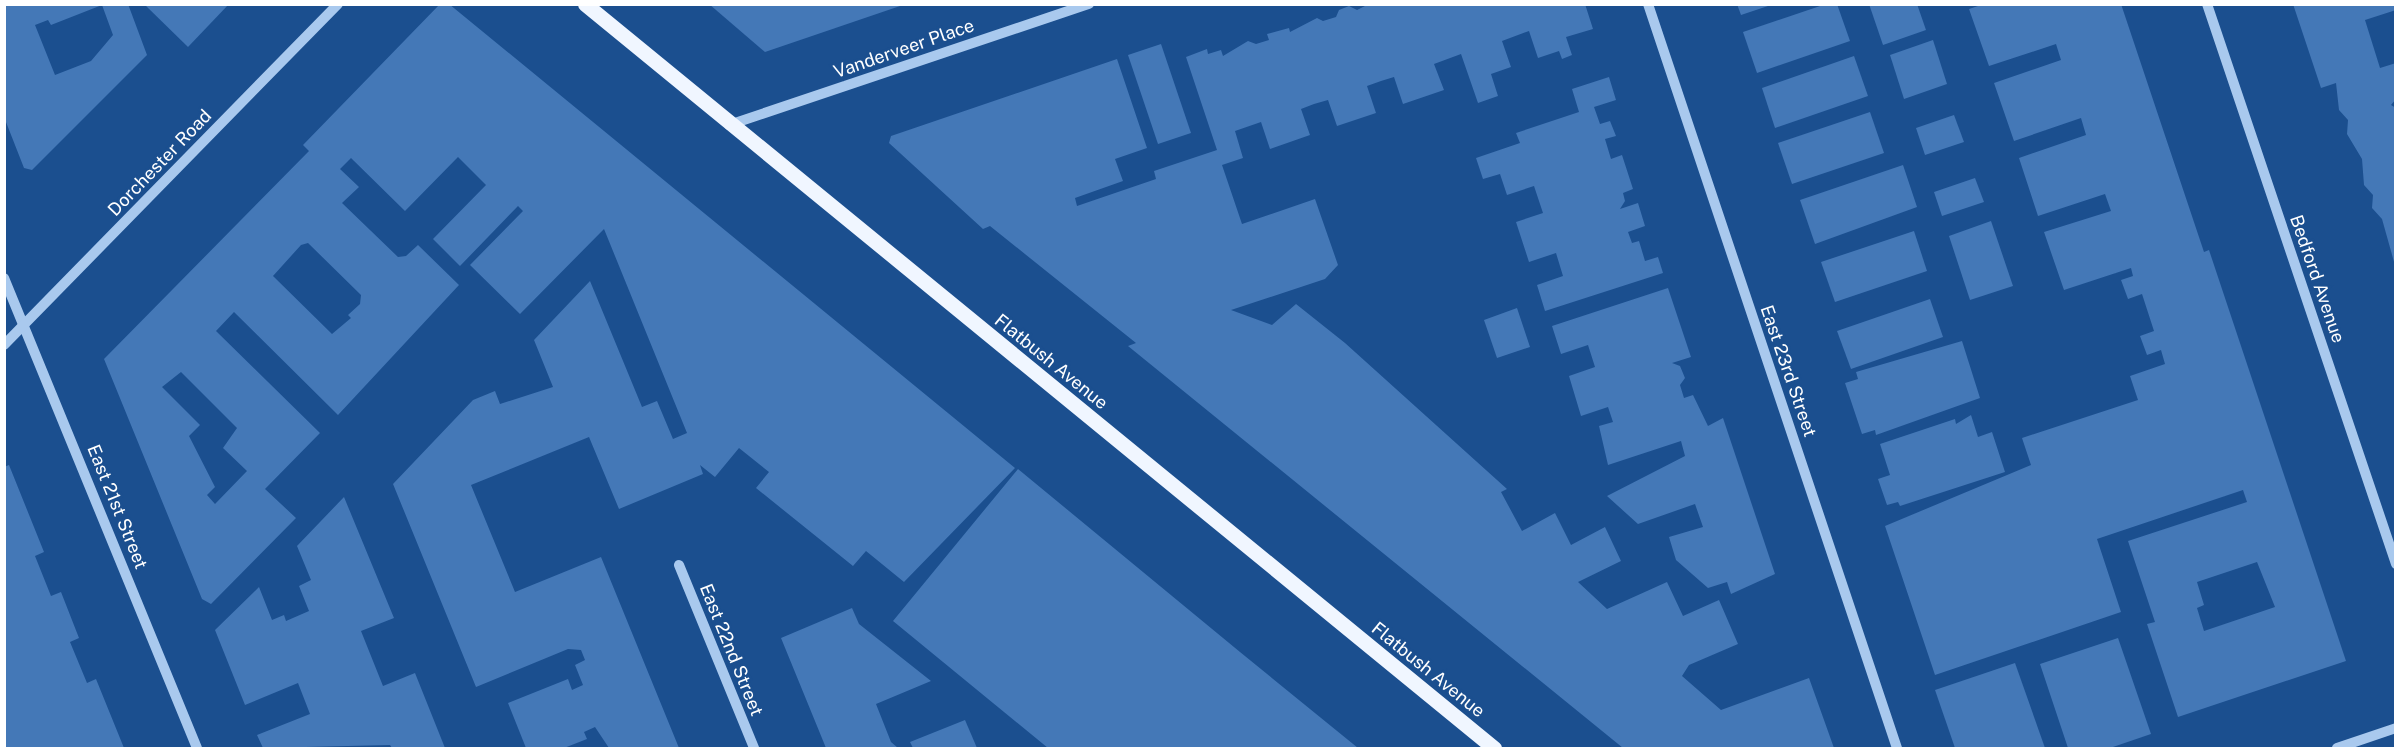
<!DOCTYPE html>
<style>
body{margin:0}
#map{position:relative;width:2400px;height:753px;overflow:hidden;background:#1b4f8f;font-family:"Public Sans",sans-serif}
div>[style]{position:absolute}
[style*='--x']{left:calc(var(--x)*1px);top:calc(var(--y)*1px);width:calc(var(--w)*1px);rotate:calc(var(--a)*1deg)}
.building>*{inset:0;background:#4478b7}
.minor>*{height:10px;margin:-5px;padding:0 5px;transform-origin:5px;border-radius:5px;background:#a9c9ee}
.major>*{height:15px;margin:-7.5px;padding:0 7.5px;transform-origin:7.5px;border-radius:7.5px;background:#f0f6ff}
span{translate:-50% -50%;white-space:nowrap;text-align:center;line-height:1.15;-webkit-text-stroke:5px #1b4f8f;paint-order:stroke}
.street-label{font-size:18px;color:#fff}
.frame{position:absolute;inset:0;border:6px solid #fff;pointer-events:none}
</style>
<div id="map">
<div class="building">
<div style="clip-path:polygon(evenodd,4px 4px,128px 4px,147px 55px,32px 170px,24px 168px,4px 117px,4px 4px,102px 5px,113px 35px,91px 61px,55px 75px,35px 25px,48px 20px,51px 25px,102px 5px)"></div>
<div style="clip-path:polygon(144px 4px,229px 4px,188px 47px)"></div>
<div style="clip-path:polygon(evenodd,440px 4px,449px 4px,1015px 468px,904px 582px,866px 551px,853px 566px,756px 488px,769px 472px,739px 448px,715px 477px,700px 465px,703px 474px,619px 509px,589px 437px,471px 485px,515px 592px,601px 557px,679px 748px,609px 748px,595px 727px,584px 732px,587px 739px,564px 748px,526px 748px,508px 703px,568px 679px,572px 690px,583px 685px,575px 665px,585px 660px,581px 650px,568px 649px,476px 687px,393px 484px,473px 400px,495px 391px,500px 404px,553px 387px,534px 340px,590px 281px,642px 407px,657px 401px,673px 439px,687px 433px,604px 229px,520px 314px,470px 265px,523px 211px,518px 206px,460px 266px,433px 239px,486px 185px,458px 157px,405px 211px,351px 158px,340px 169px,359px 187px,342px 203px,398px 257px,406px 256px,418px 245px,459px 285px,338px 415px,234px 312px,216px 331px,320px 433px,265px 489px,296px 518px,211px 604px,202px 599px,104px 359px,309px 151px,303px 145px,440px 4px,308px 243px,361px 295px,360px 304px,348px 315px,351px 318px,332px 334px,273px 276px,301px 245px,308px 243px,440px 4px,181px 372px,237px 428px,223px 448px,247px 471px,215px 504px,207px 495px,215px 487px,189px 436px,200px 425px,162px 387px,181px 372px)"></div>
<div style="clip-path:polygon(709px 4px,903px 4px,903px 5px,765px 52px)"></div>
<div style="clip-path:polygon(1369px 4px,1585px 4px,1593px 29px,1566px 37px,1572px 55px,1562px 59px,1559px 51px,1538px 58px,1529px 31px,1502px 41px,1511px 67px,1491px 74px,1498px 96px,1478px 103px,1461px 54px,1434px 64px,1444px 90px,1403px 104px,1394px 77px,1381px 81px,1367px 86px,1376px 113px,1337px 126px,1328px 100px,1314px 104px,1301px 109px,1310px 135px,1270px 149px,1261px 122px,1235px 131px,1243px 158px,1222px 165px,1242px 224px,1315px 199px,1338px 265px,1325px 279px,1231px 310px,1272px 325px,1296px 304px,1345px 343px,1507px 489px,1501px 492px,1522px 531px,1555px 513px,1571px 545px,1605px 527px,1621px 561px,1578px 582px,1607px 609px,1667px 582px,1683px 616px,1719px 600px,1738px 644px,1689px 665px,1682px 676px,1721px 710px,1809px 678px,1834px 748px,1623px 748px,1128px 346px,1136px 343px,990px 226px,983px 229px,889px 143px,891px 136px,1117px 59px,1147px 148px,1115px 159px,1123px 181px,1075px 198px,1077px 206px,1156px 179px,1154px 171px,1217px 150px,1186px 57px,1207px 49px,1208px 54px,1221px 50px,1223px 56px,1248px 41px,1256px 44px,1269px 40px,1267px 34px,1289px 28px,1290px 32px,1317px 18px,1323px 21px,1336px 17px,1339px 10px,1349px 6px,1357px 10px)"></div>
<div style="clip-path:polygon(1737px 4px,1771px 4px,1771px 5px,1741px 15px)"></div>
<div style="clip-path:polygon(1826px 4px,1837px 4px,1850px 41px,1757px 73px,1743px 32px)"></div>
<div style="clip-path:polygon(1869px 4px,1917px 4px,1926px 30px,1883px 45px)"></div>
<div style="clip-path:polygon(evenodd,1984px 4px,2121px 4px,2204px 252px,2209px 250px,2346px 661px,2178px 717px,2147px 624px,2155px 622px,2128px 541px,2247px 502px,2243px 490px,2097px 539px,2121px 612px,1935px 675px,1885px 526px,2031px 465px,2022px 438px,2138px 400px,2130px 376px,2165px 364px,2161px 350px,2147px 355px,2140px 336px,2154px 331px,2142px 294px,2128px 299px,2121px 280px,2133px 276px,2131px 268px,2064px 290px,2044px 232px,2111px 211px,2105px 194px,2038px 216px,2019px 158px,2086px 135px,2081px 118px,2014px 141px,1994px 83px,2061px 60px,2056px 44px,1989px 66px,1969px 9px,1984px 4px,2257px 562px,2275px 607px,2204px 631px,2197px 608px,2204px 605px,2197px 582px,2257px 562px)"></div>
<div style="clip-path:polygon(2293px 4px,2396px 4px,2396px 10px,2365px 20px,2380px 68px,2396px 63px,2396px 99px,2391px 105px,2396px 108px,2396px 269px,2382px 219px,2372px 208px,2373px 195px,2364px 185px,2362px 159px,2347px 134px,2348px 120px,2339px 110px,2336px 83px,2321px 88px)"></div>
<div style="clip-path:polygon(1933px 40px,1947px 84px,1904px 99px,1890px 55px)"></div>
<div style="clip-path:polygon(1161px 44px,1191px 133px,1158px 144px,1128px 55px)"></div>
<div style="clip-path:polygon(1854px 56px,1868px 96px,1775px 128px,1762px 88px)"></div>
<div style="clip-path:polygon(1609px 77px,1616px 100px,1594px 107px,1600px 124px,1610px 121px,1616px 136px,1605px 139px,1611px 159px,1622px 155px,1633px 189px,1623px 193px,1625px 201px,1620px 209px,1638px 203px,1645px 226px,1628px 232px,1632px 243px,1639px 241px,1645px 261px,1658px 257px,1663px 273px,1545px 311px,1537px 285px,1563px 276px,1556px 253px,1529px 262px,1516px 222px,1543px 213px,1534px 186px,1507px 195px,1500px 174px,1483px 179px,1476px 158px,1520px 143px,1516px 133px,1579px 112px,1572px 89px)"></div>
<div style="clip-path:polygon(1870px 112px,1884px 153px,1792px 184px,1778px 143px)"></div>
<div style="clip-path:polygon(1954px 115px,1964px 142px,1925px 155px,1916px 128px)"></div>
<div style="clip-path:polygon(1903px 165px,1917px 207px,1815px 244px,1800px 200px)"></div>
<div style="clip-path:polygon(1975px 178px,1984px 202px,1942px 216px,1934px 192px)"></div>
<div style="clip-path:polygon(1991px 221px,2013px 286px,1970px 300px,1949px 236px)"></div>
<div style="clip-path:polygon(1914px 231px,1927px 271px,1835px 302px,1821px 262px)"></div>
<div style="clip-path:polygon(1668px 288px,1691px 357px,1672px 363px,1680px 366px,1685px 378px,1680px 385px,1684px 398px,1693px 395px,1708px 426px,1723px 418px,1775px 574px,1731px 594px,1727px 582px,1708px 588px,1676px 560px,1669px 537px,1703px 527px,1695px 504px,1638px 524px,1607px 496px,1685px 456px,1681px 441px,1608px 465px,1599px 426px,1613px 422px,1608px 407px,1581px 416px,1569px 376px,1595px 367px,1588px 345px,1561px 354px,1552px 326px)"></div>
<div style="clip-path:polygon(1930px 299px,1943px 337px,1851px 369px,1837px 331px)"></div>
<div style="clip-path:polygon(1517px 308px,1530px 347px,1497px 358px,1484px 320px)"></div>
<div style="clip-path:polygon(1962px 341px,1980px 398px,1876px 435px,1875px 430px,1862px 434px,1845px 383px,1858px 379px,1856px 372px)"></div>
<div style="clip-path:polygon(1971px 415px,1978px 437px,1992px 432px,2005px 472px,1900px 506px,1898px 502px,1887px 505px,1878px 479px,1890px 475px,1880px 444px,1955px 419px,1956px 424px)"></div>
<div style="clip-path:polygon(9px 465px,44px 552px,35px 556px,51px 596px,61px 592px,79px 638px,70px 642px,87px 683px,96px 679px,124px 748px,4px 748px,4px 467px)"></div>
<div style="clip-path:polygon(1018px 469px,1240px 652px,1358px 748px,1048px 748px,893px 621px)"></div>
<div style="clip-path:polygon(344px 497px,394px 618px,361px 631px,383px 686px,415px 673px,445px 748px,392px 748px,390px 745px,263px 748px,257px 735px,310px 714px,298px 683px,245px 705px,215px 630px,259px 587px,272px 620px,284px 615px,286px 621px,309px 611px,299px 586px,311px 580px,297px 546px)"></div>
<div style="clip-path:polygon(852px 608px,859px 624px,931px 681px,876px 704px,891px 742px,898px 748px,826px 748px,781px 638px)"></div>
<div style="clip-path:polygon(2118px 638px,2151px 734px,2110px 748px,2068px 748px,2040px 664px)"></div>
<div style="clip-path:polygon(2015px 663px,2045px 748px,1955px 748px,1935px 690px)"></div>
<div style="clip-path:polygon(965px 720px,977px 748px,913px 748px,910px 742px)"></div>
</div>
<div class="minor">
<div style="--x:1648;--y:4;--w:785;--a:71.5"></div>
<div style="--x:2207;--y:4;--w:591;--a:71.35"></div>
<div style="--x:729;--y:125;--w:380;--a:-18.6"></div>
<div style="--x:4;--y:278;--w:508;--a:67.68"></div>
<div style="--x:4;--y:345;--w:477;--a:-45.6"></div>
<div style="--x:679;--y:565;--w:198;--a:67.7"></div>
<div style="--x:2337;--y:748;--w:62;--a:-18.7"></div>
</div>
<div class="major">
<div style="--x:585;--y:4;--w:1175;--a:39.3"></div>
</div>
<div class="street-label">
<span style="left:904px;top:49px;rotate:-19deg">Vanderveer Place</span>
<span style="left:160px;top:163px;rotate:-46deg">Dorchester Road</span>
<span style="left:2317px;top:279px;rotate:71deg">Bedford Avenue</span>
<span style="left:1051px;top:362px;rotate:39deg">Flatbush Avenue</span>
<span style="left:1788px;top:371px;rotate:71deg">East 23rd Street</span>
<span style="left:117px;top:507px;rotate:68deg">East 21st Street</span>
<span style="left:731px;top:650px;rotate:68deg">East 22nd Street</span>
<span style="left:1428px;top:670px;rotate:39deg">Flatbush Avenue</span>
</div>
<div class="frame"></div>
</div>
